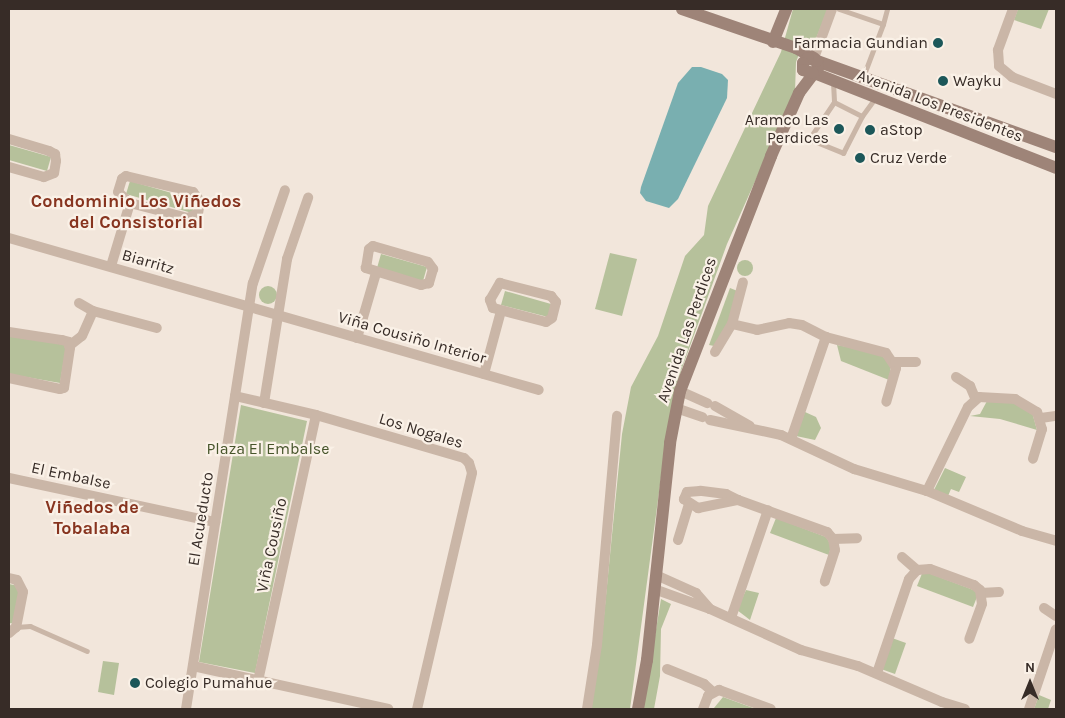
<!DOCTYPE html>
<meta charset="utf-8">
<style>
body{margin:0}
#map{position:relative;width:1065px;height:718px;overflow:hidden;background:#f2e6db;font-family:Karla,sans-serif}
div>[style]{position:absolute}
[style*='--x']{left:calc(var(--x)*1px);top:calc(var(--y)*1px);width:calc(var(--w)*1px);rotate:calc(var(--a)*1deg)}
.green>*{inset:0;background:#b6c19b}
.round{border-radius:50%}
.water>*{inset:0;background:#79afb0}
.lane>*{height:5px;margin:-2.5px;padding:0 2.5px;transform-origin:2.5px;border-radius:2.5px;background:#cab6a7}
.street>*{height:10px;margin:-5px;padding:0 5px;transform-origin:5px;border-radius:5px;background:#cab6a7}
.secondary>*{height:12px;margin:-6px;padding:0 6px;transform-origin:6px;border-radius:6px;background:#9e8478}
.dots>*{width:14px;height:14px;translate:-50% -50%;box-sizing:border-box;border:2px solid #faf1e7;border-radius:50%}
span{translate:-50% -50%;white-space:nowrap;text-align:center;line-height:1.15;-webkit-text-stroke:4.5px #faf1e7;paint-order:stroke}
.poi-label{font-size:16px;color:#372c27}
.right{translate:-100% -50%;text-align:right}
.left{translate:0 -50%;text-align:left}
.street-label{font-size:16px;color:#372c27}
.park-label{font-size:16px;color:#47552b}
.neighbourhood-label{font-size:18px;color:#87341f;font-weight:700}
.frame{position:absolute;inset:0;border:10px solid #372c27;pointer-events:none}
.north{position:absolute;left:1005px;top:658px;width:50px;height:50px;-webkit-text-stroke:4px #faf1e7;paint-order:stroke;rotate:0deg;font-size:14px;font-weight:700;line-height:20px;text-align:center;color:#372c27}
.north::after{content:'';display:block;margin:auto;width:18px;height:22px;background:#372c27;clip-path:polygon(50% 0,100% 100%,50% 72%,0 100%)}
</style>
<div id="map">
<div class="green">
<div style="clip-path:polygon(793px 9px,828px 9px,813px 46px,803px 44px,796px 62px,795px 92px,727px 244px,681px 371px,666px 440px,630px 709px,589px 709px,601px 646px,622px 434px,631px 387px,658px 336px,685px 256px,704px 235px,708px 206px,781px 52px)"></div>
<div style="clip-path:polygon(1018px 9px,1049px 9px,1041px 29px,1014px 20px)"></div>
<div style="clip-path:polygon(9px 145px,51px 157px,47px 171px,9px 160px)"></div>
<div style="clip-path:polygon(130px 181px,196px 200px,192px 213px,126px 194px)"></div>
<div style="clip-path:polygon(610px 253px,637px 259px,622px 316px,595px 309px)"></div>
<div style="clip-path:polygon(381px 254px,427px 267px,423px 281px,377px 268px)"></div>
<div class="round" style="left:737px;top:260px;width:16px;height:16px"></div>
<div class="round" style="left:259px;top:286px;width:18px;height:18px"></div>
<div style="clip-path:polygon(730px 288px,740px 292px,730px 321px,714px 346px,709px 345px)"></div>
<div style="clip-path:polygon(505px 291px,551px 304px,548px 317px,501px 305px)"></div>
<div style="clip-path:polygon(9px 332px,67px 342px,60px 383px,9px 374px)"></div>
<div style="clip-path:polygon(837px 345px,879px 353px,891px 365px,889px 380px,841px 361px)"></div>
<div style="clip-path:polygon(987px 401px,1014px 403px,1032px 412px,1037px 430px,1000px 419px,970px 416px,980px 414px)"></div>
<div style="clip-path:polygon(241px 405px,307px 421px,255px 673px,199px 662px)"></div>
<div style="clip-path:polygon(805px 412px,816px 417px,821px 428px,815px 440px,796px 436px)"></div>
<div style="clip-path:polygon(945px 468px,966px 477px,959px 492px,951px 489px,948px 496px,934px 490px)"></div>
<div style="clip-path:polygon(776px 518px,826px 537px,831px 545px,829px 555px,770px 533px)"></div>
<div style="clip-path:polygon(923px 571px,979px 592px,973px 607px,917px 586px)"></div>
<div style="clip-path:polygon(9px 584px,24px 587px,17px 624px,9px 623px)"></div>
<div style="clip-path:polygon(746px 590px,759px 593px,750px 620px,737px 610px)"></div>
<div style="clip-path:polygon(661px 599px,671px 604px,661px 629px,660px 676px,654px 709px,643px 709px)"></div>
<div style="clip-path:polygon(892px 638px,906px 643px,895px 674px,881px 669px)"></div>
<div style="clip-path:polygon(103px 661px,119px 663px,114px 695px,98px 692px)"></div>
<div style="clip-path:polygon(1039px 695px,1051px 700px,1048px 709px,1034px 709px)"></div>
<div style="clip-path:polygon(723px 697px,756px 709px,714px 708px)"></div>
</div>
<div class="water">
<div style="clip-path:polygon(692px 67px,701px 67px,722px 74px,728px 80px,727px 98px,678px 199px,669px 208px,646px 201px,640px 193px,641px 187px,678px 83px)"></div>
</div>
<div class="lane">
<div style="--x:839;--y:9;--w:46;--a:18.8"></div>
<div style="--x:883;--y:24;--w:57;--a:110.7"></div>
<div style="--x:883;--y:24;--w:16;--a:-75"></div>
<div style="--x:833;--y:82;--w:20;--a:87"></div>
<div style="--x:834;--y:102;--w:45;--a:124"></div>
<div style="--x:809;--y:139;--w:37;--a:22"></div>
<div style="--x:843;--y:153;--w:42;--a:-62.8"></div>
<div style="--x:834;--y:102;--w:31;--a:27"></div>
<div style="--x:862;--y:116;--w:22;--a:-54"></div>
<div style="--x:16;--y:627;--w:14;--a:-4"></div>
<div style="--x:30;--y:626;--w:62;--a:23.7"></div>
</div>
<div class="street">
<div style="--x:1013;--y:9;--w:44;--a:110.1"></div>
<div style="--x:998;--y:50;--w:16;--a:86"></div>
<div style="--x:999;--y:66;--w:17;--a:40"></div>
<div style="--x:1012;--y:77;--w:47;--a:21.1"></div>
<div style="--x:814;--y:58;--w:52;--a:-69.8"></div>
<div style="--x:9;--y:139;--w:42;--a:16.7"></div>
<div style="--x:49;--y:151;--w:7;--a:27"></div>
<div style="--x:55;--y:154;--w:7;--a:82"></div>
<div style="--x:56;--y:161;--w:12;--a:99"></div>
<div style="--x:54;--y:173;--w:11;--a:158"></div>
<div style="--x:44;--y:177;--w:36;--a:-164"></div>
<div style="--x:126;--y:176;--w:69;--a:13.4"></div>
<div style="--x:193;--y:192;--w:11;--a:52"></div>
<div style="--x:200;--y:201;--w:12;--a:99"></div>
<div style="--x:198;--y:213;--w:11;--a:153"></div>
<div style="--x:188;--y:218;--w:60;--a:-165.5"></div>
<div style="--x:130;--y:203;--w:16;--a:-137"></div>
<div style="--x:118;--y:192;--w:14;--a:-73"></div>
<div style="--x:122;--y:179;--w:5;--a:-37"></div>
<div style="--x:9;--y:238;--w:551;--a:16"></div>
<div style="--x:373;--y:246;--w:57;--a:16.2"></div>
<div style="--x:428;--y:262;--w:9;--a:54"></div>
<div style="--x:433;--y:269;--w:15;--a:106"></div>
<div style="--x:429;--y:283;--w:8;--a:166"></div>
<div style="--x:421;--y:285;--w:58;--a:-162.8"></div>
<div style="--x:366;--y:268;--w:19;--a:-81"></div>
<div style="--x:369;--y:249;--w:5;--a:-37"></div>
<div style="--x:111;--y:266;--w:66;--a:-73.2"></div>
<div style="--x:500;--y:283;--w:53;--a:14.3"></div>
<div style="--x:551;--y:296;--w:8;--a:50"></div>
<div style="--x:556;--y:302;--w:16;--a:104"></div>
<div style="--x:552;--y:318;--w:7;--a:146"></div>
<div style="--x:546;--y:322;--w:55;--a:-165.2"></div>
<div style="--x:493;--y:308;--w:9;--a:-111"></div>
<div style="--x:490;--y:300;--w:20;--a:-60"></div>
<div style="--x:79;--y:303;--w:16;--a:30"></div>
<div style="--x:93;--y:311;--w:66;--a:14.9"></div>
<div style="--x:732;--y:324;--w:26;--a:13"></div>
<div style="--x:757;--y:330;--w:33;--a:-12"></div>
<div style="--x:789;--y:323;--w:13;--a:9"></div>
<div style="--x:802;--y:325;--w:27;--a:27"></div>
<div style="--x:826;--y:337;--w:62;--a:14.9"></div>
<div style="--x:886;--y:353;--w:18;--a:56"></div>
<div style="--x:896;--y:368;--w:35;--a:106"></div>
<div style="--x:9;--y:332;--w:54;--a:8.6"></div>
<div style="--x:62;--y:340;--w:7;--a:16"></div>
<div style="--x:69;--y:342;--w:6;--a:81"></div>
<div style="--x:70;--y:348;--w:40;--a:98.5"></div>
<div style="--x:64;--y:388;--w:4;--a:166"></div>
<div style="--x:60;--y:389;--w:52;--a:-167.8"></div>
<div style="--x:357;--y:338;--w:68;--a:-73.7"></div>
<div style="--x:69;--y:346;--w:16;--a:-38"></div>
<div style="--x:82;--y:336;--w:27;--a:-66"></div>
<div style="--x:715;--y:352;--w:33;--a:-59"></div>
<div style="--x:732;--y:324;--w:43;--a:-75.3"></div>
<div style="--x:895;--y:362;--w:21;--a:0"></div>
<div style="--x:484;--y:374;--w:65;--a:-74.9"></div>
<div style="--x:956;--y:377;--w:17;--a:33"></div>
<div style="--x:970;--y:386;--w:13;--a:67"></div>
<div style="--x:680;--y:391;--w:30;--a:24"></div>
<div style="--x:235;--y:396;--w:83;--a:13.2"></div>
<div style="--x:316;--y:415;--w:154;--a:16.2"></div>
<div style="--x:464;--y:458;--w:7;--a:45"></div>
<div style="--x:469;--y:463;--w:10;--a:73"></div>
<div style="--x:472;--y:473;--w:242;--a:103.1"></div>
<div style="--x:264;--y:403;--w:146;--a:-80.9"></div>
<div style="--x:287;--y:259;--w:65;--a:-71"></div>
<div style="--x:715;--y:406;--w:40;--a:29.7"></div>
<div style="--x:676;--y:408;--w:28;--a:19"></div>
<div style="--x:1041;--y:418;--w:15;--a:-8"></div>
<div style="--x:710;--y:420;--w:73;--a:11.9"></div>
<div style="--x:781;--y:435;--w:81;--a:25"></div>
<div style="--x:854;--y:469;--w:76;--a:16.8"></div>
<div style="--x:927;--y:491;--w:103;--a:22.8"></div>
<div style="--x:1022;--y:531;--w:35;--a:16"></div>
<div style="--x:791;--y:439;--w:108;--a:-71.1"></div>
<div style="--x:9;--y:478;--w:211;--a:12.1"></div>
<div style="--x:927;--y:491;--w:93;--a:-64"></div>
<div style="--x:968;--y:407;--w:15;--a:-42"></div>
<div style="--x:979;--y:397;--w:36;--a:3"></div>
<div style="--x:1015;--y:399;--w:26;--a:31"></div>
<div style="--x:1037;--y:412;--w:18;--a:74"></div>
<div style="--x:1042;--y:429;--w:31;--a:107"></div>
<div style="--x:738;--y:500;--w:13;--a:-153"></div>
<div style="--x:726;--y:494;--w:26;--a:-173"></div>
<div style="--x:700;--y:491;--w:13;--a:176"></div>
<div style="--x:687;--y:492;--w:8;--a:113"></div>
<div style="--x:684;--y:499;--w:17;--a:33"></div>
<div style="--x:698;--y:508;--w:41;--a:-11.3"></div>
<div style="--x:738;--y:500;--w:95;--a:19.8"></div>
<div style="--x:827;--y:532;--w:9;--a:49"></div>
<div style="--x:833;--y:539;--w:11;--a:80"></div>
<div style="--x:835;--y:550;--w:33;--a:108"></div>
<div style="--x:833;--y:539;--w:24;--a:-2"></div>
<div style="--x:678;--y:540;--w:38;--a:-73"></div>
<div style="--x:902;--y:557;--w:20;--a:41"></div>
<div style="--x:656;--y:575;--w:44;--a:24.2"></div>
<div style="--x:696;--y:593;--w:21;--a:49"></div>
<div style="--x:9;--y:578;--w:8;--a:14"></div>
<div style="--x:17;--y:580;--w:13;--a:63"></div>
<div style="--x:23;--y:592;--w:36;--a:101"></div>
<div style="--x:16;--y:627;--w:9;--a:139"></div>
<div style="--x:654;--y:589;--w:59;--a:19.7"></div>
<div style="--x:710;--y:609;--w:100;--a:24.3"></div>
<div style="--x:801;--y:650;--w:59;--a:15.7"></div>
<div style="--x:858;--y:666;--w:91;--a:23.2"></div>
<div style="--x:942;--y:702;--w:24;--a:17"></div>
<div style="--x:981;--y:593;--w:18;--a:-3"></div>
<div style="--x:1044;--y:608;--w:14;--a:34"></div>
<div style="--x:731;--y:618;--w:114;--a:-71.1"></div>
<div style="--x:193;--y:666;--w:200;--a:12.4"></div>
<div style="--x:667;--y:669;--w:40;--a:22"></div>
<div style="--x:704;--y:684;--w:12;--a:42"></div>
<div style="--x:877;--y:673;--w:99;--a:-71.2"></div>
<div style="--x:909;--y:579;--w:12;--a:-48"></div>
<div style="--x:917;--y:570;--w:13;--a:-4"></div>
<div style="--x:930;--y:569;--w:47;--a:20"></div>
<div style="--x:974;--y:585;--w:8;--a:40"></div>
<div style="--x:980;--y:590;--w:14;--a:82"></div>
<div style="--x:982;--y:604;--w:37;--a:110"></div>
<div style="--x:258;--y:681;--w:272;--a:-77.7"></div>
<div style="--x:186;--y:709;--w:431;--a:-81.1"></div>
<div style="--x:253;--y:283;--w:98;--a:-71"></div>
<div style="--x:587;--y:709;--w:65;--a:-81.1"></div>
<div style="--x:597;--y:645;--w:230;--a:-85"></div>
<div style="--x:703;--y:709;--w:14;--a:-69"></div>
<div style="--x:708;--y:696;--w:13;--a:-29"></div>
<div style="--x:719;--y:690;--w:55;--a:20.1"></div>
<div style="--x:1029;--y:709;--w:84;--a:-71.4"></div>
</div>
<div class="secondary">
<div style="--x:682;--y:9;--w:120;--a:18.9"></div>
<div style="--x:796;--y:48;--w:21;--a:29"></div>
<div style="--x:773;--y:42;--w:35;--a:-68"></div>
<div style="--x:817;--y:61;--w:254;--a:19.8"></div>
<div style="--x:814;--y:73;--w:260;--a:21.4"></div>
<div style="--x:638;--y:709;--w:50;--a:-79.6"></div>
<div style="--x:647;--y:660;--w:218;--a:-83.9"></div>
<div style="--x:670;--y:443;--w:53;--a:-79.1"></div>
<div style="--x:680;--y:391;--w:252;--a:-68.8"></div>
<div style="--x:771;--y:156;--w:69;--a:-66"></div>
<div style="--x:799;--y:93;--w:31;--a:-53"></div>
<div style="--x:818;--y:68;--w:7;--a:-98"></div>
<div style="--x:817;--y:61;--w:9;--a:-162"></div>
<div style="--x:808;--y:58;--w:7;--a:135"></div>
<div style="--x:803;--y:63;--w:7;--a:90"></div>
<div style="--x:803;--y:70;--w:10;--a:17"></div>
</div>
<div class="dots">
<div style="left:938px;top:43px;background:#1c5759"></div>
<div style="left:943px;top:81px;background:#1c5759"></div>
<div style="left:839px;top:129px;background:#1c5759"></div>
<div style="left:870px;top:130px;background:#1c5759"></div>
<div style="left:860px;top:158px;background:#1c5759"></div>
<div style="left:135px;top:683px;background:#1c5759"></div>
</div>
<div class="poi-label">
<span class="right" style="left:928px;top:43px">Farmacia Gundian</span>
<span class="left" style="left:953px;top:81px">Wayku</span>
<span class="right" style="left:829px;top:129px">Aramco Las<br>Perdices</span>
<span class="left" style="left:880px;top:130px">aStop</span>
<span class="left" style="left:870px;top:158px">Cruz Verde</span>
<span class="left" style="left:145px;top:683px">Colegio Pumahue</span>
</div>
<div class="street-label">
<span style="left:940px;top:106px;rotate:21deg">Avenida Los Presidentes</span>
<span style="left:148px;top:262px;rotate:16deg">Biarritz</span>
<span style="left:687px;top:330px;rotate:-71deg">Avenida Las Perdices</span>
<span style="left:412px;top:338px;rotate:16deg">Viña Cousiño Interior</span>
<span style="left:421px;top:431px;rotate:17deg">Los Nogales</span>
<span style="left:71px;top:476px;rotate:12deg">El Embalse</span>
<span style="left:201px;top:519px;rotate:-81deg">El Acueducto</span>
<span style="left:272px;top:545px;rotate:-78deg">Viña Cousiño</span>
</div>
<div class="park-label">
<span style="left:268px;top:449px">Plaza El Embalse</span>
</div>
<div class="neighbourhood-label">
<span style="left:136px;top:212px">Condominio Los Viñedos<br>del Consistorial</span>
<span style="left:92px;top:518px">Viñedos de<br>Tobalaba</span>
</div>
<div class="frame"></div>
<div class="north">N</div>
</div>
